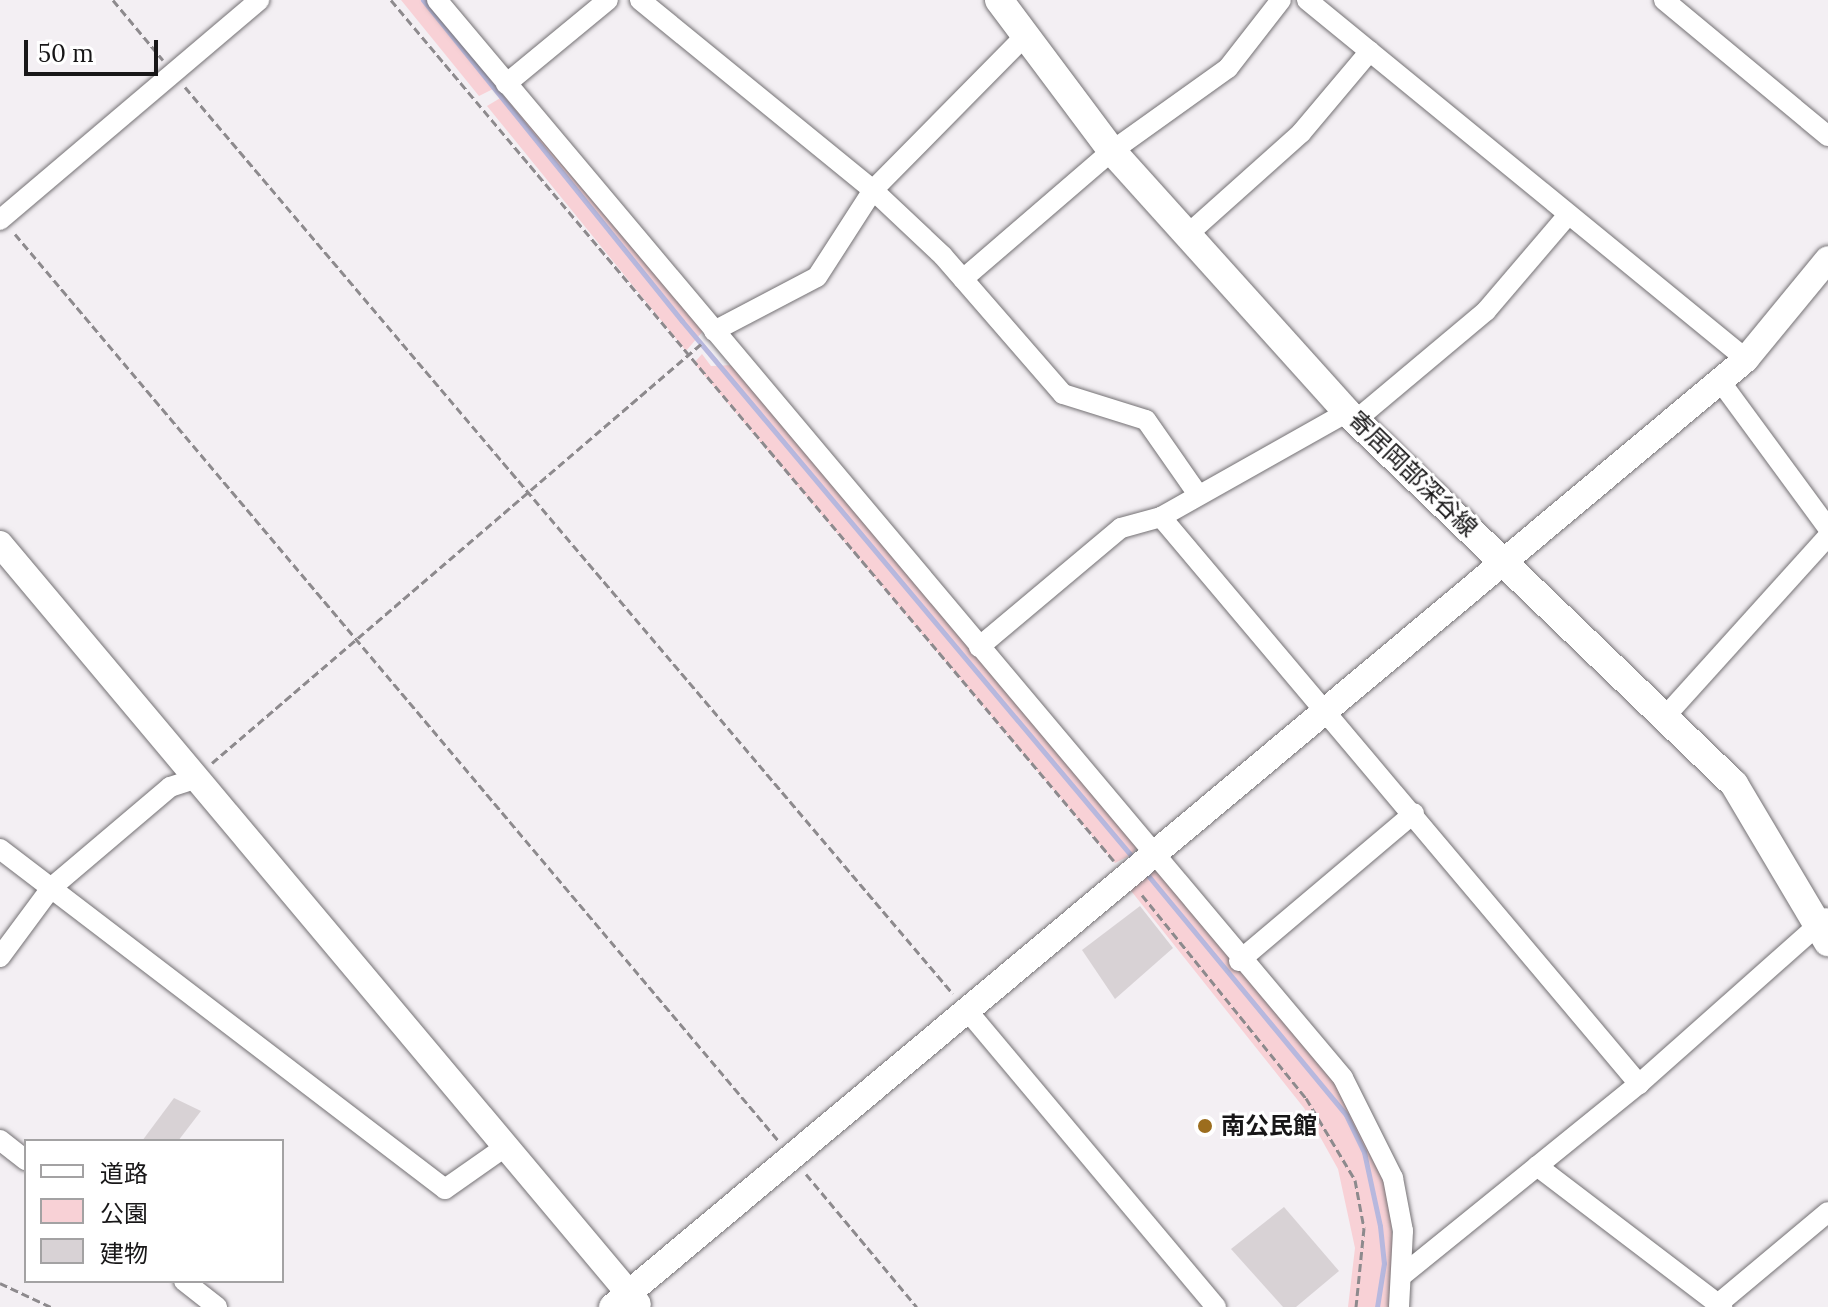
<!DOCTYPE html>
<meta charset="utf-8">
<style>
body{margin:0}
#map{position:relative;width:1828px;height:1307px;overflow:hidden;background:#f3eff3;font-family:Lora,"Noto Sans JP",serif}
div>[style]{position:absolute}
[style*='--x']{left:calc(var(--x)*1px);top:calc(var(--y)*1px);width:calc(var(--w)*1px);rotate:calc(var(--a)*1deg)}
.green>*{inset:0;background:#f8d1d6}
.stream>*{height:5px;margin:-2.5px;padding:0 2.5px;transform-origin:2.5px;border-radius:2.5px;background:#b7b8de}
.building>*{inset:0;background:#d8d2d5}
.path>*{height:3px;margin-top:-1.5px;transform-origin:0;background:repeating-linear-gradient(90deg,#8d8a8d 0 8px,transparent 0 12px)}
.roads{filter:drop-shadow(0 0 2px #747174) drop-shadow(0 0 2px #747174)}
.minor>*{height:20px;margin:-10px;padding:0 10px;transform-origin:10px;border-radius:10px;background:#fff}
.tertiary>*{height:26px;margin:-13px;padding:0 13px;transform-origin:13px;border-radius:13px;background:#fff}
.secondary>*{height:28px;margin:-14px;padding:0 14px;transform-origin:14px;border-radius:14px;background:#fff}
.dots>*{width:22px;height:22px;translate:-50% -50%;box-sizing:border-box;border:4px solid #fff;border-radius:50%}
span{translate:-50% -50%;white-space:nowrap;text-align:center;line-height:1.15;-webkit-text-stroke:6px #fff;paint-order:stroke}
.street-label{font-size:24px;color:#181718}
.poi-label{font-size:24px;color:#181718;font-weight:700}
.left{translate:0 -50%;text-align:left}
.legend{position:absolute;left:24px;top:1139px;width:260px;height:144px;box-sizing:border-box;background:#fff;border:2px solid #a3a2a3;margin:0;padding:10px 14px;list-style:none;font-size:24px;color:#181718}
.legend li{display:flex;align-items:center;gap:16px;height:40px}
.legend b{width:40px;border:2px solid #a3a2a3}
.scale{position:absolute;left:24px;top:40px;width:134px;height:36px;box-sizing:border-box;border:4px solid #181718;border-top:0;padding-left:10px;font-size:24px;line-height:28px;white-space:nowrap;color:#181718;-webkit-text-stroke:6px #fff;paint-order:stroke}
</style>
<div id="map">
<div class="green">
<div style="clip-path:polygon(401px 0,429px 0,499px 86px,479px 96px)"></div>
<div style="clip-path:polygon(507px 94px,703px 331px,686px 351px,487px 106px)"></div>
<div style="clip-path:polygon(702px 354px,711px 366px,735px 365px,1137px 847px,1131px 855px,1115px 863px,694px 363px)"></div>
<div style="clip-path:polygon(1155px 866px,1339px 1082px,1387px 1179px,1396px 1275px,1390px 1307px,1348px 1307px,1355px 1248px,1338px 1169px,1304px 1108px,1128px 887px)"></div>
</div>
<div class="stream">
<div style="--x:423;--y:0;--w:412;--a:51.1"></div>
<div style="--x:682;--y:321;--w:703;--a:49.96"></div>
<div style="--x:1146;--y:873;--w:314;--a:50.4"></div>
<div style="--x:1346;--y:1115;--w:41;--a:64.1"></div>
<div style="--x:1364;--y:1152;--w:76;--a:77.8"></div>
<div style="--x:1380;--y:1226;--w:37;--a:84"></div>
<div style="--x:1384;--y:1263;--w:45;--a:99"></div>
</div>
<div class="building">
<div style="clip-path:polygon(1140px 906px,1173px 948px,1115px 999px,1082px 950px)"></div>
<div style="clip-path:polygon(174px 1098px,201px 1111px,178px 1141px,142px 1141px)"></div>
<div style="clip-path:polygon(1284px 1207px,1339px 1271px,1296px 1307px,1283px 1307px,1231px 1249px)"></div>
</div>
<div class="path">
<div style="--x:113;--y:0;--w:78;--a:50.2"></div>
<div style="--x:391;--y:0;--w:1124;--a:49.98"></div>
<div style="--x:185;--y:87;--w:1188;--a:49.74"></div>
<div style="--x:15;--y:234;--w:1184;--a:49.9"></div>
<div style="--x:212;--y:763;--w:644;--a:-40.59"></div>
<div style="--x:1142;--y:895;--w:261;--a:51.1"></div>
<div style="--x:1306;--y:1098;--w:96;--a:59.1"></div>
<div style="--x:1355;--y:1180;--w:49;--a:79.4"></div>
<div style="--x:1364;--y:1228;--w:79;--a:95.8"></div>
<div style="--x:806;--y:1174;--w:173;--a:50.2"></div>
<div style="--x:0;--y:1283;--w:56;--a:25.2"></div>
</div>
<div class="roads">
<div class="minor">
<div style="--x:437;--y:0;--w:1408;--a:49.95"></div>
<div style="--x:1343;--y:1078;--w:112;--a:63.4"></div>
<div style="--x:1393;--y:1178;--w:54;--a:79.3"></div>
<div style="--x:1403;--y:1231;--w:76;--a:93"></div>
<div style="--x:640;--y:0;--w:301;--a:39.2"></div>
<div style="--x:873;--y:190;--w:96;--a:43.3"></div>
<div style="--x:943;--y:256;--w:183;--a:49"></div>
<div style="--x:1063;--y:394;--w:87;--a:17.4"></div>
<div style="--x:1146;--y:420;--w:89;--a:55.1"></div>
<div style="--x:1307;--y:0;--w:567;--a:39.28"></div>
<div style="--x:1664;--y:0;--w:213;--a:39.7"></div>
<div style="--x:506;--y:84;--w:132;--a:-39.5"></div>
<div style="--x:0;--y:220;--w:340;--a:-40.3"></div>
<div style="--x:1187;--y:235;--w:153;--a:-41.8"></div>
<div style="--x:1301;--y:133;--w:107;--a:-49.9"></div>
<div style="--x:963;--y:279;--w:196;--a:-40.7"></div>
<div style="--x:1112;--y:151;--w:143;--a:-35.6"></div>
<div style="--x:1228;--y:68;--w:86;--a:-52.1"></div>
<div style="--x:714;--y:331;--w:116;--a:-27.7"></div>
<div style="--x:817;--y:277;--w:103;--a:-57.2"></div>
<div style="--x:873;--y:190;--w:215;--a:-45.4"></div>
<div style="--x:1720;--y:381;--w:182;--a:53.7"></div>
<div style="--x:1356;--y:420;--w:170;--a:-40"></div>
<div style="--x:1486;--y:311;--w:125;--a:-49.5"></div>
<div style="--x:1161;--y:517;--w:742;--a:49.87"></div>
<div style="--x:979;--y:647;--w:185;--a:-40"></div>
<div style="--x:1121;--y:528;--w:41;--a:-15.4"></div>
<div style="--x:1161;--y:517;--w:214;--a:-29.4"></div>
<div style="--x:1662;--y:720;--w:248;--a:-47.9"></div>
<div style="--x:0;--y:849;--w:560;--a:37.38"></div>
<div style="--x:445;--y:1189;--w:73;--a:-35"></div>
<div style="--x:0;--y:957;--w:86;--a:-53.5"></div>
<div style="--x:51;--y:888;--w:156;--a:-40.3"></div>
<div style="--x:170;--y:787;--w:25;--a:-18"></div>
<div style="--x:1239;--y:961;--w:229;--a:-40.2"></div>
<div style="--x:966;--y:1009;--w:389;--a:50"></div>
<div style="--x:0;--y:1140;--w:33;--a:38"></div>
<div style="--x:1537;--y:1166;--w:233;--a:37.3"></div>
<div style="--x:1404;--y:1274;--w:302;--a:-39"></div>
<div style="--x:1639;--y:1084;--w:250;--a:-41.6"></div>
<div style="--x:184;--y:1281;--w:42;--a:38.2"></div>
<div style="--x:1718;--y:1304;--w:143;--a:-39.9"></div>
</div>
<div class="tertiary">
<div style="--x:0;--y:544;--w:992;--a:49.99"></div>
<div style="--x:612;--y:1307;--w:1478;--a:-39.89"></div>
<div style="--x:1746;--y:359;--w:129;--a:-50.6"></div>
</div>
<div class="secondary">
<div style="--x:999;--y:0;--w:189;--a:53.2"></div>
<div style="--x:1112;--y:151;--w:351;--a:48"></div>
<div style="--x:1347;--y:412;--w:537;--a:43.87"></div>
<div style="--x:1734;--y:784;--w:184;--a:59.3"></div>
</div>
</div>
<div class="dots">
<div style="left:1205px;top:1126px;background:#9c6d1e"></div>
</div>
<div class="street-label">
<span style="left:1413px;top:474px;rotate:44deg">寄居岡部深谷線</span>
</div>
<div class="poi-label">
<span class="left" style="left:1221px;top:1126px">南公民館</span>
</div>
<ul class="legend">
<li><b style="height:10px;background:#fff"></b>道路</li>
<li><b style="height:22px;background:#f8d1d6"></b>公園</li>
<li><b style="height:22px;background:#d8d2d5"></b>建物</li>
</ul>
<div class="scale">50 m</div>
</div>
